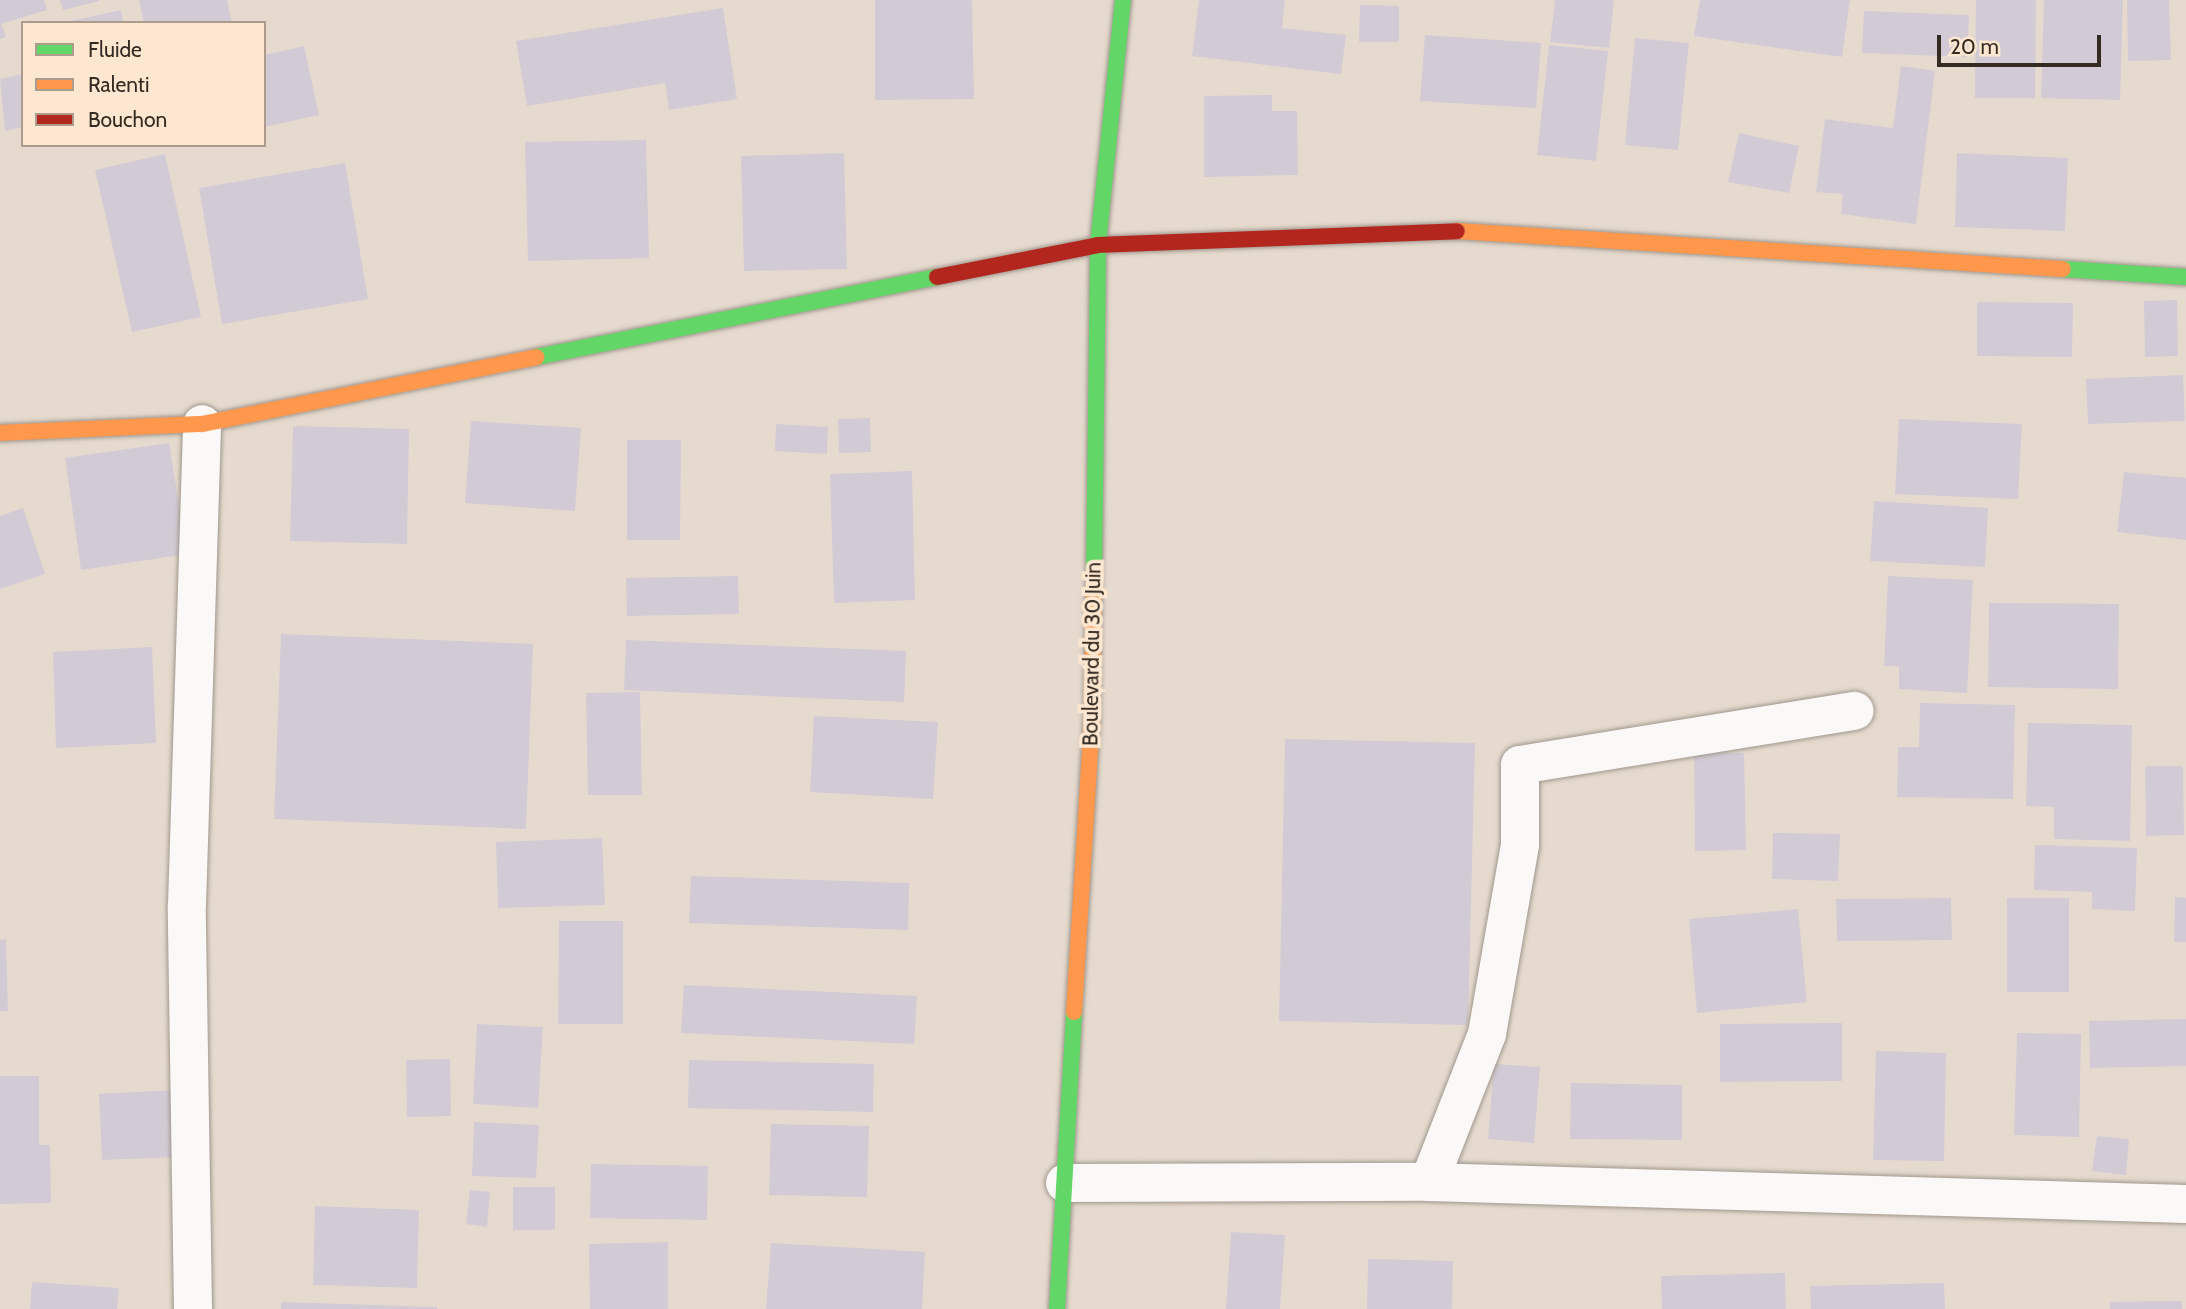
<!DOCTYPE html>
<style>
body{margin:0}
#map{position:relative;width:2186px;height:1309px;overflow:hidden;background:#e6dace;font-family:Cabin,sans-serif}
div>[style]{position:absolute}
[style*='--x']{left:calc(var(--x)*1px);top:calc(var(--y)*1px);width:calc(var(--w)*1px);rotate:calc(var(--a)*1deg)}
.building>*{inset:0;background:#d2cbd5}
.roads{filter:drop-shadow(0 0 2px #a0978e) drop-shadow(0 0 2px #a0978e)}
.street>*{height:38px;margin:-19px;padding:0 19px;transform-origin:19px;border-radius:19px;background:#fbf9f8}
.fast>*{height:16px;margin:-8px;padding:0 8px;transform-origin:8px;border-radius:8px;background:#63d668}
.slow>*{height:16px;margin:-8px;padding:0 8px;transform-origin:8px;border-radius:8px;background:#ff974d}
.jam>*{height:16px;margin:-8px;padding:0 8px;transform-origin:8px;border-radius:8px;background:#b3261e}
span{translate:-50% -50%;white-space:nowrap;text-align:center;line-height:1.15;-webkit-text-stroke:7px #fde7d0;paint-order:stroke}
.street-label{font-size:21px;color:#342b23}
.legend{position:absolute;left:21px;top:21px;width:245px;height:126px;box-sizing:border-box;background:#fde7d0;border:2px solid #ad9c8b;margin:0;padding:9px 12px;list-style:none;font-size:21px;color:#342b23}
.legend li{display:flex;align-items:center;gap:14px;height:35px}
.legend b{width:35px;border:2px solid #ad9c8b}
.scale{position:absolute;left:1937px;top:35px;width:164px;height:32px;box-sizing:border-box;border:4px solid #342b23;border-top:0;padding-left:9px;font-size:21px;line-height:24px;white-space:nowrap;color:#342b23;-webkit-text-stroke:5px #fde7d0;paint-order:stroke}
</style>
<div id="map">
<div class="building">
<div style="clip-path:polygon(0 0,44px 0,47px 10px,1px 24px,6px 37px,0 39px)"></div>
<div style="clip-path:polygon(60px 0,99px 0,99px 1px,63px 10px)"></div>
<div style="clip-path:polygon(139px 0,227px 0,232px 23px,144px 23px)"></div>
<div style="clip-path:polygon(875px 0,972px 0,974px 99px,875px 100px)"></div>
<div style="clip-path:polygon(1199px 0,1285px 0,1282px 28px,1346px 35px,1341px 74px,1192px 56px)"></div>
<div style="clip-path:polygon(1555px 0,1614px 0,1609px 48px,1550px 42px)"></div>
<div style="clip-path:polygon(1700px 0,1850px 0,1842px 57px,1694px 36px)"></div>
<div style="clip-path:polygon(1976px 0,2036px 0,2035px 98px,1975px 98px)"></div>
<div style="clip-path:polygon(2044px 0,2123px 0,2120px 100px,2041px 98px)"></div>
<div style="clip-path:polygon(2127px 0,2169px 0,2171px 60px,2128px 61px)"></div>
<div style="clip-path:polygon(1360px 5px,1399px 6px,1399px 42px,1359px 42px)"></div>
<div style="clip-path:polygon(723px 8px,737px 99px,669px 110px,665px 83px,527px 106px,516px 41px)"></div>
<div style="clip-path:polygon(121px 10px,123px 23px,67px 23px,66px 22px)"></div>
<div style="clip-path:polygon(1864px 11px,1969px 15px,1967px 57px,1862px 53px)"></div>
<div style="clip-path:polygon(1425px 35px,1541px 43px,1536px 108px,1420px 101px)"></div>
<div style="clip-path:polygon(1635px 38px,1689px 43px,1678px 150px,1625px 145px)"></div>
<div style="clip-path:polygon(1549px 45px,1608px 51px,1596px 161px,1537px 155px)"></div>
<div style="clip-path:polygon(304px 46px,319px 115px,264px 127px,264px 55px)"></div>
<div style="clip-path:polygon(1901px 66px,1935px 71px,1916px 224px,1841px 214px,1843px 194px,1816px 192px,1825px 119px,1893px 128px)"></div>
<div style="clip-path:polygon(23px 74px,23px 127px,5px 131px,0 79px)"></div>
<div style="clip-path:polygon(1272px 95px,1272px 111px,1297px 111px,1298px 175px,1204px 177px,1204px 96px)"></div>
<div style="clip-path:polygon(1739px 133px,1799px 146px,1789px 193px,1728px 182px)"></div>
<div style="clip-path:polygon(646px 140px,649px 258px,528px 261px,525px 142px)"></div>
<div style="clip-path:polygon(844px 153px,847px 269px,744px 271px,741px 156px)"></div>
<div style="clip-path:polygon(1957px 153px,2068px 158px,2065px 231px,1955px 227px)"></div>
<div style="clip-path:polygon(165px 154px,201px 317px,132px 332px,95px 170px)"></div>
<div style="clip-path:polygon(345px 163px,368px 299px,222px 324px,199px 188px)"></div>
<div style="clip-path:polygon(2177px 300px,2178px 356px,2145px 357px,2144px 301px)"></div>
<div style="clip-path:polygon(1977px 302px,2073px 303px,2072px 357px,1977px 356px)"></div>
<div style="clip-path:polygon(2183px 375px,2185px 421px,2088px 424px,2086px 379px)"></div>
<div style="clip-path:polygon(870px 418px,871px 452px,839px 453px,838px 419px)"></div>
<div style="clip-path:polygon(1899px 419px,2022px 424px,2018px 499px,1895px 494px)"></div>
<div style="clip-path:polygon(471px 421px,581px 428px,575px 511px,465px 503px)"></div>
<div style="clip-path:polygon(776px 424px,828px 427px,827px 454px,775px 451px)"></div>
<div style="clip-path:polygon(293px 426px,409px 429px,407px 544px,290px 541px)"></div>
<div style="clip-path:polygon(627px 440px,681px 440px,680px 540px,627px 540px)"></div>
<div style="clip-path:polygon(169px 443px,187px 554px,81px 570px,65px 458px)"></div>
<div style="clip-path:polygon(912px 471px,915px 600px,834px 603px,830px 474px)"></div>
<div style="clip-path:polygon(2124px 472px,2186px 478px,2186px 540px,2117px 532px)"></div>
<div style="clip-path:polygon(1874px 501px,1988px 508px,1985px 567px,1870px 561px)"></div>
<div style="clip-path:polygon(23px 508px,45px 574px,0 589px,0 516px)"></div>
<div style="clip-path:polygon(738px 576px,739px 614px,627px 616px,626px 578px)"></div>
<div style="clip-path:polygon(1888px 576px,1973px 580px,1967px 693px,1899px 689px,1899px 666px,1884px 666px)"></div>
<div style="clip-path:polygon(1989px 603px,2119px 604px,2118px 689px,1988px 687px)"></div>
<div style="clip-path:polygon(281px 634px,533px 644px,526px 829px,274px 819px)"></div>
<div style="clip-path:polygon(626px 640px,906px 651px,904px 702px,624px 690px)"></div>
<div style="clip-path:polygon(152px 647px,156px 743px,56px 748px,53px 652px)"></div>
<div style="clip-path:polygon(640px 692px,642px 795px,588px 795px,586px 693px)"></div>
<div style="clip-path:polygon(1920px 703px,2015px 705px,2013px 799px,1897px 797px,1898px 747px,1919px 747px)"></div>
<div style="clip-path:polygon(814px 716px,938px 722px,933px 799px,810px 792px)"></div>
<div style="clip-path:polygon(2028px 723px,2132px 725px,2130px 841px,2054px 839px,2054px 807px,2026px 806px)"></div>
<div style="clip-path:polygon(1285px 739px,1475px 743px,1468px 1025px,1279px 1021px)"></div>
<div style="clip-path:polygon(1694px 753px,1744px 753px,1746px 850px,1695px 851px)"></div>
<div style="clip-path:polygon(2145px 766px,2183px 766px,2184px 835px,2146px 836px)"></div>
<div style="clip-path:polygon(1773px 833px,1840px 834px,1838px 881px,1772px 879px)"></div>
<div style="clip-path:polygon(602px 838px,605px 905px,498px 908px,496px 842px)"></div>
<div style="clip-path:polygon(2035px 845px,2137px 848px,2135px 911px,2092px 909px,2092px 892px,2034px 890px)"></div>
<div style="clip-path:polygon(691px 876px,909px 883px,908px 930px,689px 923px)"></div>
<div style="clip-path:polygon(2175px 897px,2186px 898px,2186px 942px,2174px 942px)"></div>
<div style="clip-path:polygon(1951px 898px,1952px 940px,1837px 941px,1836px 899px)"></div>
<div style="clip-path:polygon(2007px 898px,2069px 898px,2069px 992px,2007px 992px)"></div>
<div style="clip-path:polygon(1798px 909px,1807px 1002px,1697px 1013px,1689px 919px)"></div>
<div style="clip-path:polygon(559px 921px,623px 921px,623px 1024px,558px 1024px)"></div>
<div style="clip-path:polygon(6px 939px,8px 1011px,0 1011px,0 940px)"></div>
<div style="clip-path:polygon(684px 985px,917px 996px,914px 1044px,681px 1033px)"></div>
<div style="clip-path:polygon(2186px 1019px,2186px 1066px,2090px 1068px,2089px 1021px)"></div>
<div style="clip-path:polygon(1842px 1023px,1842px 1081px,1720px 1082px,1720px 1024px)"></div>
<div style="clip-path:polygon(477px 1024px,543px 1027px,538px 1108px,473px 1104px)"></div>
<div style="clip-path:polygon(2017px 1033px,2081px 1034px,2079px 1137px,2014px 1135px)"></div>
<div style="clip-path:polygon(1876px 1051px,1946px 1053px,1944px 1161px,1873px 1160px)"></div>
<div style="clip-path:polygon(450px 1059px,451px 1116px,407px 1117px,406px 1060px)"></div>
<div style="clip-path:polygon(689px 1060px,874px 1064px,873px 1112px,688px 1108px)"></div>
<div style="clip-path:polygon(1494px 1064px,1540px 1067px,1534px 1143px,1488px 1139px)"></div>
<div style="clip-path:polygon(0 1076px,39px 1076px,39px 1145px,50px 1145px,51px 1203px,0 1204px)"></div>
<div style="clip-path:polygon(1571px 1083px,1682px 1085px,1682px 1140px,1570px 1139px)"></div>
<div style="clip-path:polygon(175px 1090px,178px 1157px,102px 1160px,99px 1094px)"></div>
<div style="clip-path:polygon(474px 1122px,539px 1125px,536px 1178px,472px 1176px)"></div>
<div style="clip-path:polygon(771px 1124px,869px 1126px,867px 1197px,769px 1195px)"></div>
<div style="clip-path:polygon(2097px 1136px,2129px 1139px,2126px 1175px,2092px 1171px)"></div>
<div style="clip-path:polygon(591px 1164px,708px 1166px,707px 1220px,590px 1218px)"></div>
<div style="clip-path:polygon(513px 1187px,555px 1187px,555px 1230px,513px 1230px)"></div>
<div style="clip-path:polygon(470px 1190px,490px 1192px,487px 1227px,466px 1224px)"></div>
<div style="clip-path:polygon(315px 1206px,419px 1210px,417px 1288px,313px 1285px)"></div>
<div style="clip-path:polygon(1231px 1232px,1285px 1235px,1280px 1309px,1226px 1309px)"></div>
<div style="clip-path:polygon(668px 1242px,668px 1309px,590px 1309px,589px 1244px)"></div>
<div style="clip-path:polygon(771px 1243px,925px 1252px,922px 1309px,766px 1309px)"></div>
<div style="clip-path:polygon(1368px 1259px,1453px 1261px,1452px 1309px,1367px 1309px)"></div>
<div style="clip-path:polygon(1785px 1273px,1786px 1309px,1662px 1309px,1661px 1276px)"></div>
<div style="clip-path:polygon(32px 1282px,119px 1288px,117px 1309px,30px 1309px)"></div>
<div style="clip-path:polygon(1944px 1283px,1945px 1309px,1811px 1309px,1810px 1286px)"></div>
<div style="clip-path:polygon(2182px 1301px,2182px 1309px,2110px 1309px,2110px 1302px)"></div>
<div style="clip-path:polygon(281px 1302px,437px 1307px,437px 1309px,281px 1309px)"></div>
</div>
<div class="roads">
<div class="street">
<div style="--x:1429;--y:1182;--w:159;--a:-68.6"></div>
<div style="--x:1487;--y:1034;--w:192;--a:-80.1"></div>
<div style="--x:1520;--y:845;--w:80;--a:-90"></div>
<div style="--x:1520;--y:765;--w:339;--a:-9.2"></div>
<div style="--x:1065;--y:1183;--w:364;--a:-0.2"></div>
<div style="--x:1429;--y:1182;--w:757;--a:1.66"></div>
<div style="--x:193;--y:1309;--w:404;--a:-90.9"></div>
<div style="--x:187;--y:905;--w:481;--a:-88.2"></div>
</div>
<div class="fast">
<div style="--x:2063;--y:269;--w:123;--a:3.7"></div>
<div style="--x:536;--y:357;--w:409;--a:-11.3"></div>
<div style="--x:1094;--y:577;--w:332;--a:-89.3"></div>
<div style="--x:1098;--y:245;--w:246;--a:-84.2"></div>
<div style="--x:1057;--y:1309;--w:297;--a:-86.7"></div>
</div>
<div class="slow">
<div style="--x:1457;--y:231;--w:607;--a:3.59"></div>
<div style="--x:0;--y:433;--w:202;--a:-2.6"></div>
<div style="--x:202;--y:424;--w:341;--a:-11.3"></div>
<div style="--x:1074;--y:1012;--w:298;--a:-86.5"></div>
<div style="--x:1092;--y:715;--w:138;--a:-89.2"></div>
</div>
<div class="jam">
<div style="--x:937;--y:277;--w:164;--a:-11.2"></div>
<div style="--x:1098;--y:245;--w:359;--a:-2.2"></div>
</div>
</div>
<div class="street-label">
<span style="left:1092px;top:654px;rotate:-89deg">Boulevard du 30 Juin</span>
</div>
<ul class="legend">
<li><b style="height:9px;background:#63d668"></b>Fluide</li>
<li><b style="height:9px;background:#ff974d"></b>Ralenti</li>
<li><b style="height:9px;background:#b3261e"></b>Bouchon</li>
</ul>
<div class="scale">20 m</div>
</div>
